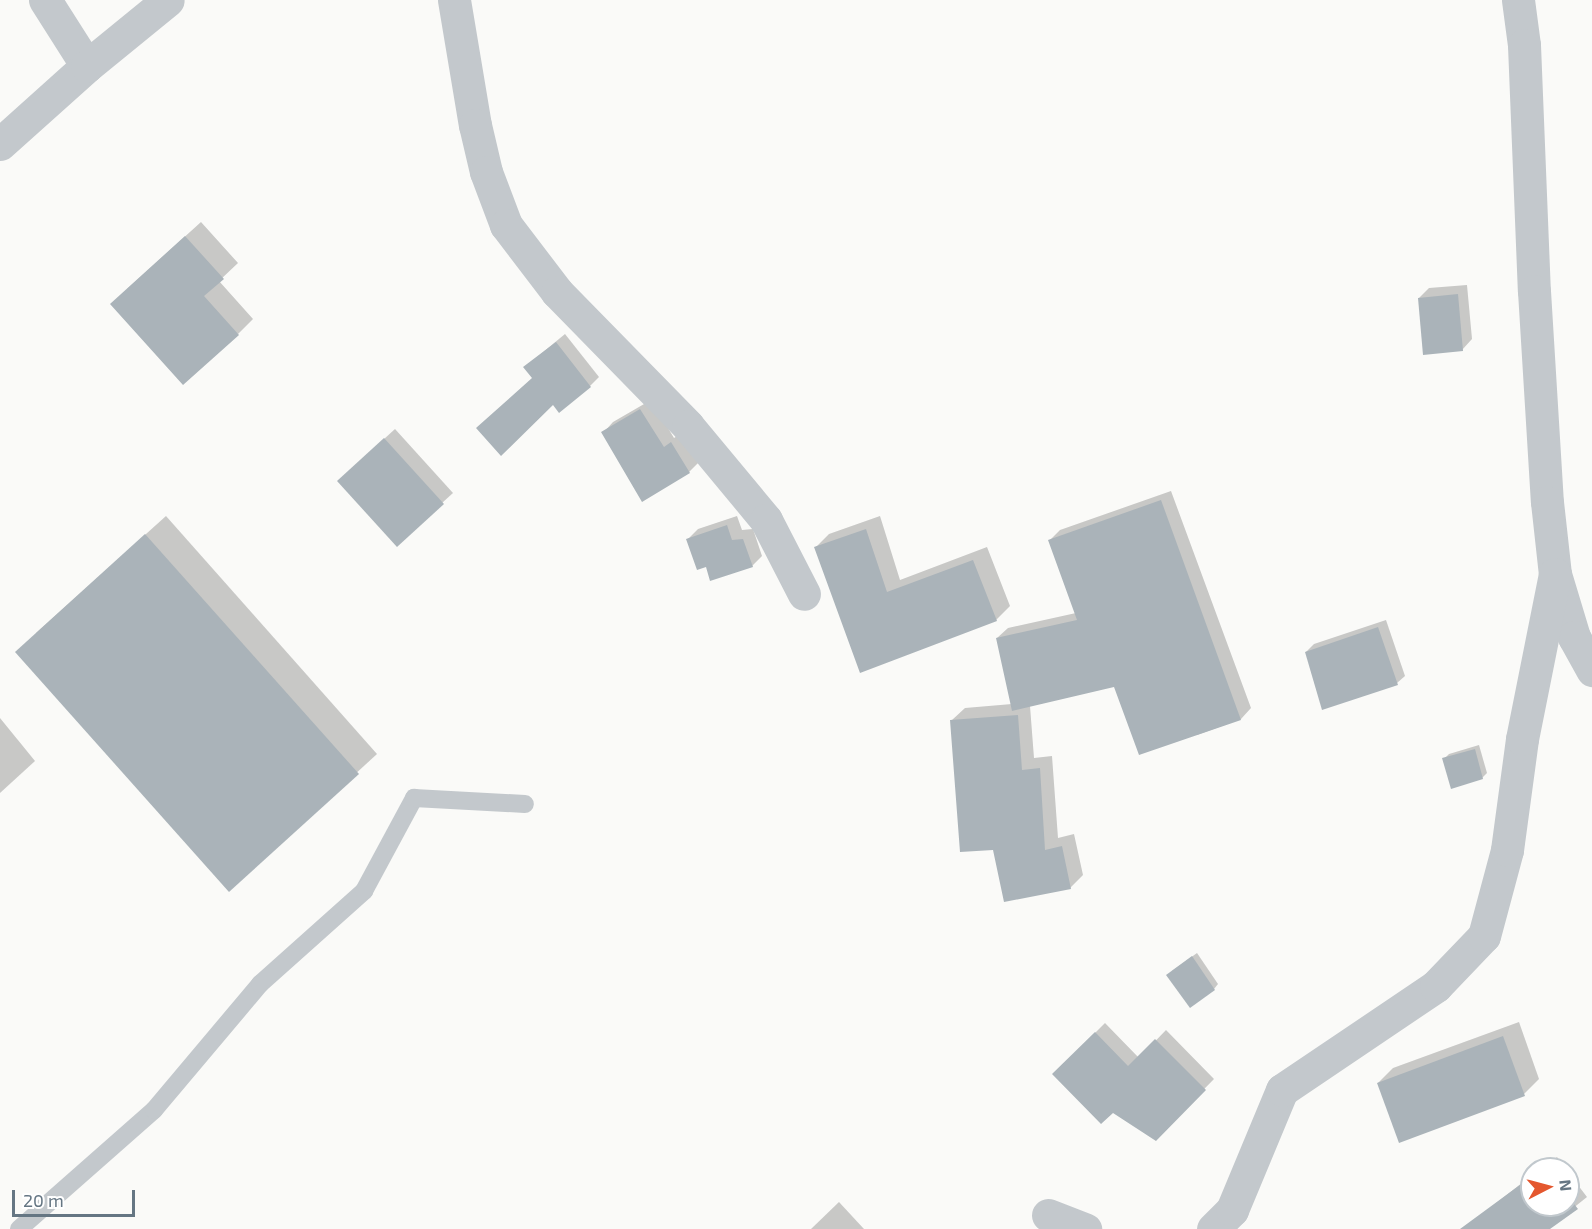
<!DOCTYPE html>
<style>
body{margin:0}
#map{position:relative;width:1592px;height:1229px;overflow:hidden;background:#fafaf8;font-family:"Exo 2",sans-serif}
div>[style]{position:absolute}
[style*='--x']{left:calc(var(--x)*1px);top:calc(var(--y)*1px);width:calc(var(--w)*1px);rotate:calc(var(--a)*1deg)}
.shadow>*{inset:0;background:#0003}
.building>*{inset:0;background:#aab3b9}
.service>*{height:18px;margin:-9px;padding:0 9px;transform-origin:9px;border-radius:9px;background:#c3c8cc}
.minor>*{height:33px;margin:-16.5px;padding:0 16.5px;transform-origin:16.5px;border-radius:16.5px;background:#c3c8cc}
span{translate:-50% -50%;white-space:nowrap;text-align:center;line-height:1.15;-webkit-text-stroke:6px #fff;paint-order:stroke}
.north{position:absolute;left:1520px;top:1157px;width:60px;height:60px;box-sizing:border-box;background:#fff;border:2px solid #c1c8cd;border-radius:50%;rotate:84deg;font-size:16px;font-weight:700;line-height:24px;text-align:center;color:#657683}
.north::after{content:'';display:block;margin:auto;width:21px;height:27px;background:#e4572e;clip-path:polygon(50% 0,100% 100%,50% 72%,0 100%)}
.scale{position:absolute;left:12px;top:1190px;width:123px;height:27px;box-sizing:border-box;border:3px solid #657683;border-top:0;padding-left:8px;font-size:18px;line-height:21px;white-space:nowrap;color:#657683;-webkit-text-stroke:4px #fff;paint-order:stroke}
</style>
<div id="map">
<div class="shadow">
<div style="clip-path:polygon(201px 222px,238px 263px,219px 281px,253px 319px,238px 334px,127px 289px)"></div>
<div style="clip-path:polygon(1467px 285px,1472px 339px,1462px 350px,1419px 298px,1429px 288px)"></div>
<div style="clip-path:polygon(565px 334px,599px 377px,590px 386px,525px 367px)"></div>
<div style="clip-path:polygon(651px 400px,674px 438px,682px 433px,699px 462px,689px 472px,603px 433px,613px 422px)"></div>
<div style="clip-path:polygon(395px 429px,453px 493px,442px 503px,349px 471px)"></div>
<div style="clip-path:polygon(1171px 491px,1251px 708px,1241px 719px,1197px 735px,1115px 686px,1030px 706px,1034px 758px,1052px 756px,1058px 838px,1074px 834px,1083px 875px,1070px 888px,994px 848px,952px 720px,965px 708px,1012px 704px,997px 638px,1008px 628px,1076px 613px,1050px 540px,1060px 530px)"></div>
<div style="clip-path:polygon(166px 516px,377px 754px,230px 889px,36px 633px)"></div>
<div style="clip-path:polygon(737px 516px,742px 530px,753px 529px,762px 556px,752px 566px,706px 565px,688px 539px,698px 529px)"></div>
<div style="clip-path:polygon(880px 516px,900px 580px,987px 547px,1010px 606px,996px 620px,861px 671px,815px 548px,829px 534px)"></div>
<div style="clip-path:polygon(1386px 620px,1405px 676px,1397px 683px,1323px 708px,1306px 652px,1314px 644px)"></div>
<div style="clip-path:polygon(0 718px,35px 761px,0 793px)"></div>
<div style="clip-path:polygon(1479px 745px,1487px 773px,1482px 778px,1444px 759px,1449px 754px)"></div>
<div style="clip-path:polygon(1197px 953px,1218px 984px,1214px 989px,1172px 971px)"></div>
<div style="clip-path:polygon(1519px 1022px,1539px 1079px,1524px 1094px,1378px 1083px,1393px 1068px)"></div>
<div style="clip-path:polygon(1105px 1023px,1139px 1058px,1166px 1030px,1214px 1079px,1155px 1139px,1054px 1074px)"></div>
<div style="clip-path:polygon(1557px 1157px,1566px 1169px,1541px 1169px)"></div>
<div style="clip-path:polygon(1568px 1172px,1587px 1197px,1547px 1229px,1497px 1229px,1485px 1212px,1532px 1175px,1532px 1205px,1568px 1205px)"></div>
<div style="clip-path:polygon(839px 1202px,864px 1229px,811px 1229px)"></div>
</div>
<div class="building">
<div style="clip-path:polygon(185px 236px,224px 279px,204px 296px,239px 335px,183px 385px,110px 304px)"></div>
<div style="clip-path:polygon(1458px 294px,1463px 351px,1423px 355px,1418px 298px)"></div>
<div style="clip-path:polygon(556px 342px,591px 387px,559px 413px,553px 405px,501px 456px,476px 428px,532px 378px,523px 367px)"></div>
<div style="clip-path:polygon(640px 409px,664px 447px,671px 442px,690px 473px,642px 502px,601px 432px)"></div>
<div style="clip-path:polygon(384px 438px,444px 504px,397px 547px,337px 481px)"></div>
<div style="clip-path:polygon(1161px 500px,1241px 720px,1139px 755px,1114px 687px,1012px 711px,996px 638px,1077px 620px,1048px 540px)"></div>
<div style="clip-path:polygon(727px 525px,732px 540px,743px 539px,753px 567px,710px 581px,706px 567px,697px 570px,686px 539px)"></div>
<div style="clip-path:polygon(866px 529px,887px 592px,973px 560px,997px 621px,860px 673px,814px 547px)"></div>
<div style="clip-path:polygon(145px 534px,359px 774px,229px 892px,15px 652px)"></div>
<div style="clip-path:polygon(1378px 627px,1398px 685px,1322px 710px,1305px 652px)"></div>
<div style="clip-path:polygon(1018px 715px,1022px 770px,1040px 768px,1045px 850px,1062px 846px,1071px 889px,1004px 902px,993px 850px,960px 852px,950px 720px)"></div>
<div style="clip-path:polygon(1475px 749px,1483px 779px,1451px 789px,1442px 758px)"></div>
<div style="clip-path:polygon(1192px 956px,1215px 990px,1190px 1008px,1166px 975px)"></div>
<div style="clip-path:polygon(1095px 1032px,1128px 1066px,1155px 1039px,1206px 1090px,1156px 1141px,1113px 1113px,1101px 1124px,1052px 1074px)"></div>
<div style="clip-path:polygon(1503px 1036px,1525px 1096px,1399px 1143px,1377px 1083px)"></div>
<div style="clip-path:polygon(1532px 1176px,1532px 1205px,1568px 1205px,1568px 1196px,1578px 1209px,1550px 1229px,1460px 1229px)"></div>
</div>
<div class="service">
<div style="--x:19;--y:1229;--w:180;--a:-41.4"></div>
<div style="--x:154;--y:1110;--w:165;--a:-49.9"></div>
<div style="--x:260;--y:984;--w:140;--a:-41.8"></div>
<div style="--x:364;--y:891;--w:106;--a:-61.7"></div>
<div style="--x:414;--y:798;--w:111;--a:3.1"></div>
</div>
<div class="minor">
<div style="--x:45;--y:0;--w:78;--a:57.5"></div>
<div style="--x:454;--y:0;--w:127;--a:80.5"></div>
<div style="--x:475;--y:125;--w:48;--a:76.8"></div>
<div style="--x:486;--y:172;--w:57;--a:69.3"></div>
<div style="--x:506;--y:225;--w:84;--a:52.7"></div>
<div style="--x:557;--y:292;--w:187;--a:45.6"></div>
<div style="--x:688;--y:426;--w:122;--a:50.3"></div>
<div style="--x:766;--y:520;--w:83;--a:62.8"></div>
<div style="--x:1518;--y:0;--w:45;--a:82.4"></div>
<div style="--x:1524;--y:45;--w:246;--a:87.7"></div>
<div style="--x:1534;--y:291;--w:211;--a:86.5"></div>
<div style="--x:1547;--y:502;--w:72;--a:83.7"></div>
<div style="--x:1555;--y:574;--w:66;--a:73.2"></div>
<div style="--x:1574;--y:637;--w:38;--a:61"></div>
<div style="--x:0;--y:144;--w:117;--a:-41.9"></div>
<div style="--x:87;--y:66;--w:104;--a:-39.2"></div>
<div style="--x:1048;--y:1215;--w:40;--a:21"></div>
<div style="--x:1213;--y:1229;--w:27;--a:-45"></div>
<div style="--x:1232;--y:1210;--w:130;--a:-67.4"></div>
<div style="--x:1282;--y:1090;--w:186;--a:-34"></div>
<div style="--x:1436;--y:986;--w:69;--a:-46.2"></div>
<div style="--x:1484;--y:936;--w:89;--a:-75"></div>
<div style="--x:1507;--y:850;--w:112;--a:-82.3"></div>
<div style="--x:1522;--y:739;--w:168;--a:-78.7"></div>
</div>
<div class="north">N</div>
<div class="scale">20 m</div>
</div>
